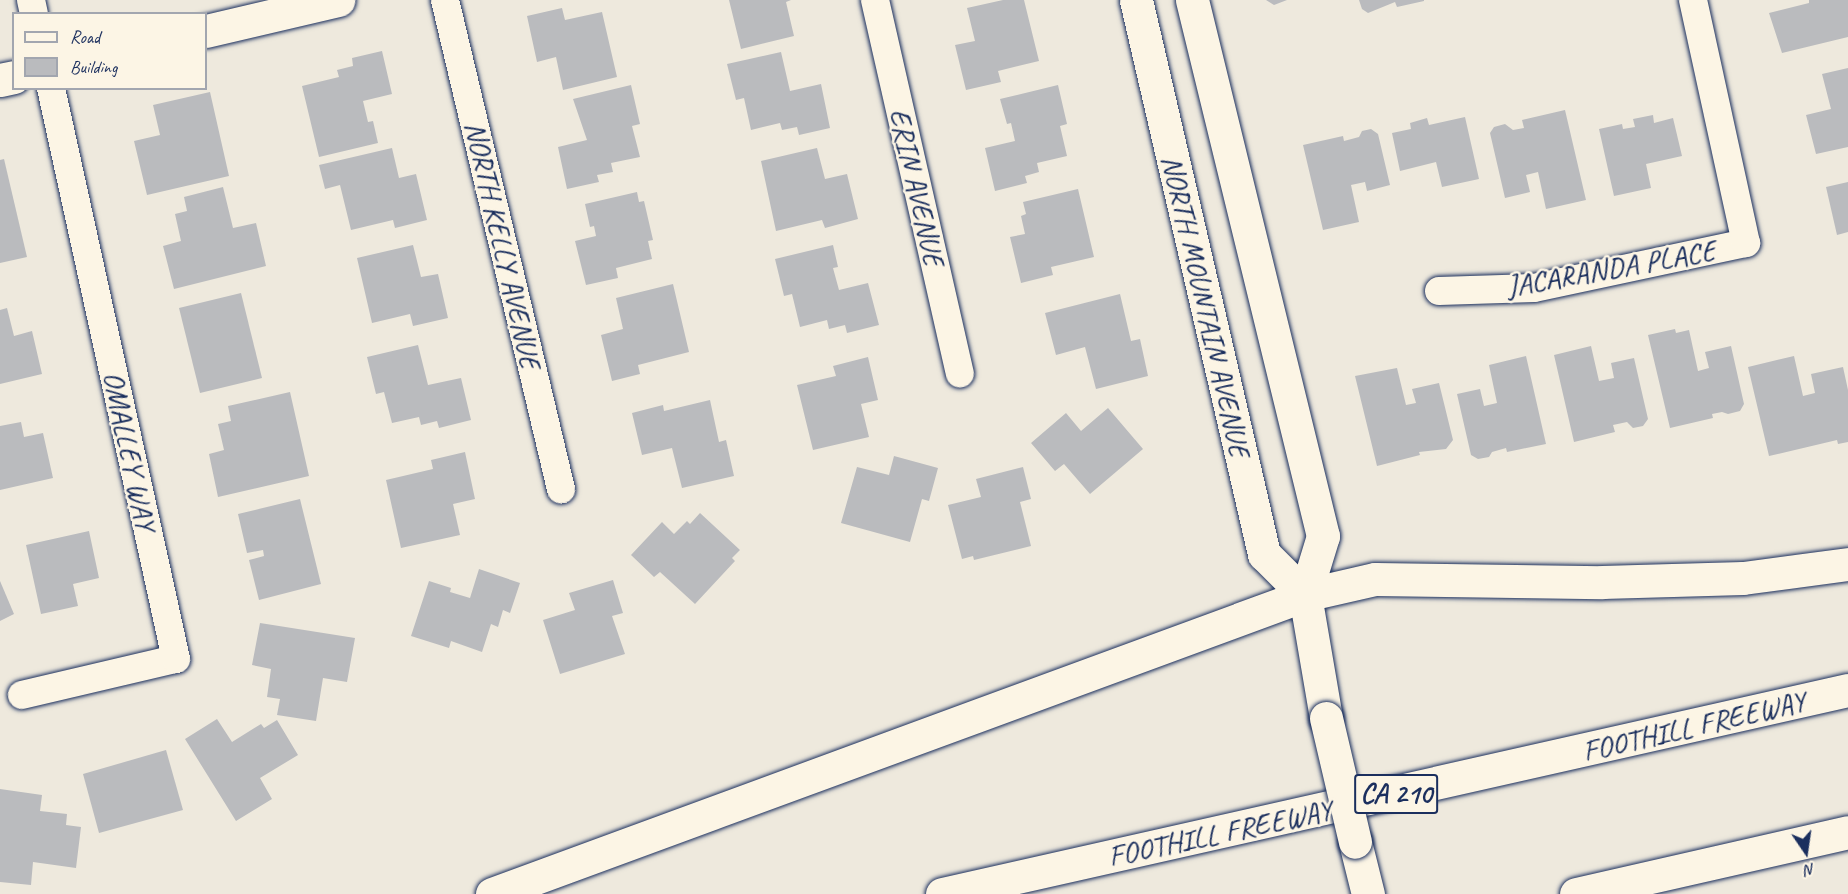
<!DOCTYPE html>
<style>
body{margin:0}
#map{position:relative;width:1848px;height:894px;overflow:hidden;background:#eee9dd;font-family:Caveat,sans-serif}
div>[style]{position:absolute}
[style*='--x']{left:calc(var(--x)*1px);top:calc(var(--y)*1px);width:calc(var(--w)*1px);rotate:calc(var(--a)*1deg)}
.building>*{inset:0;background:#babbbe}
.roads{filter:drop-shadow(0 0 2px #1b2f5e) drop-shadow(0 0 2px #1b2f5e)}
.street>*{height:28px;margin:-14px;padding:0 14px;transform-origin:14px;border-radius:14px;background:#fcf5e5}
.secondary>*{height:33px;margin:-16.5px;padding:0 16.5px;transform-origin:16.5px;border-radius:16.5px;background:#fcf5e5}
.primary>*{height:33px;margin:-16.5px;padding:0 16.5px;transform-origin:16.5px;border-radius:16.5px;background:#fcf5e5}
.highway>*{height:33px;margin:-16.5px;padding:0 16.5px;transform-origin:16.5px;border-radius:16.5px;background:#fcf5e5}
.bridges{filter:drop-shadow(0 0 2px #1b2f5e) drop-shadow(0 0 2px #1b2f5e)}
.primary-bridge>*{height:33px;margin:-16.5px;padding:0 16.5px;transform-origin:16.5px;border-radius:16.5px;background:#fcf5e5}
span{translate:-50% -50%;white-space:nowrap;text-align:center;line-height:1.15;-webkit-text-stroke:5px #fcf5e5;paint-order:stroke}
.shield-label span{padding:2px 4px;background:#fcf5e5;border:2px solid;border-radius:4px;-webkit-text-stroke-width:0}
.shield-label{font-size:28px;color:#1b2f5e;font-weight:700}
.street-label{font-size:30px;color:#1b2f5e}
.legend{position:absolute;left:12px;top:12px;width:195px;height:78px;box-sizing:border-box;background:#fcf5e5;border:2px solid #a2a6af;margin:0;padding:8px 10px;list-style:none;font-size:18px;color:#1b2f5e}
.legend li{display:flex;align-items:center;gap:12px;height:30px}
.legend b{width:30px;border:2px solid #a2a6af}
.north{position:absolute;left:1776px;top:822px;width:60px;height:60px;-webkit-text-stroke:4px #fcf5e5;paint-order:stroke;rotate:167deg;font-size:16px;font-weight:700;line-height:24px;text-align:center;color:#1b2f5e}
.north::after{content:'';display:block;margin:auto;width:21px;height:27px;background:#1b2f5e;clip-path:polygon(50% 0,100% 100%,50% 72%,0 100%)}
</style>
<div id="map">
<div class="building">
<div style="clip-path:polygon(729px 0,791px 0,786px 2px,794px 36px,741px 49px)"></div>
<div style="clip-path:polygon(1003px 0,1024px 0,1039px 61px,998px 71px,1001px 82px,966px 90px,955px 45px,975px 41px,967px 8px)"></div>
<div style="clip-path:polygon(1266px 0,1287px 0,1274px 5px)"></div>
<div style="clip-path:polygon(1359px 0,1424px 0,1424px 1px,1397px 7px,1395px 2px,1368px 13px,1362px 9px)"></div>
<div style="clip-path:polygon(1809px 0,1848px 0,1848px 37px,1782px 53px,1769px 13px,1809px 3px)"></div>
<div style="clip-path:polygon(562px 8px,565px 20px,602px 12px,617px 77px,563px 90px,556px 57px,537px 62px,527px 16px)"></div>
<div style="clip-path:polygon(382px 51px,392px 94px,363px 101px,368px 122px,373px 121px,378px 143px,319px 157px,302px 86px,339px 77px,337px 70px,353px 66px,352px 58px)"></div>
<div style="clip-path:polygon(781px 52px,790px 91px,821px 84px,830px 128px,799px 135px,797px 127px,782px 130px,780px 123px,751px 130px,744px 98px,736px 100px,727px 64px)"></div>
<div style="clip-path:polygon(1848px 68px,1848px 147px,1816px 154px,1806px 115px,1831px 109px,1822px 74px)"></div>
<div style="clip-path:polygon(631px 85px,640px 124px,632px 126px,640px 157px,611px 163px,613px 172px,597px 175px,599px 182px,567px 189px,558px 147px,587px 140px,573px 99px)"></div>
<div style="clip-path:polygon(1058px 85px,1067px 124px,1060px 126px,1067px 156px,1037px 163px,1039px 172px,1025px 176px,1027px 183px,995px 191px,985px 148px,1015px 141px,1011px 123px,1007px 124px,1000px 99px)"></div>
<div style="clip-path:polygon(210px 92px,229px 176px,147px 195px,134px 141px,160px 135px,153px 105px)"></div>
<div style="clip-path:polygon(1565px 110px,1586px 200px,1546px 209px,1538px 172px,1526px 175px,1530px 192px,1505px 198px,1490px 133px,1494px 127px,1505px 124px,1513px 130px,1524px 128px,1522px 120px)"></div>
<div style="clip-path:polygon(1653px 115px,1654px 123px,1673px 118px,1682px 156px,1646px 164px,1651px 188px,1614px 196px,1599px 129px,1622px 124px,1623px 129px,1635px 127px,1633px 119px)"></div>
<div style="clip-path:polygon(1465px 117px,1479px 179px,1442px 187px,1436px 162px,1400px 171px,1392px 133px,1411px 129px,1410px 123px,1427px 118px,1429px 125px)"></div>
<div style="clip-path:polygon(1371px 129px,1378px 134px,1390px 185px,1367px 191px,1365px 182px,1351px 185px,1359px 222px,1323px 230px,1303px 145px,1343px 136px,1344px 141px,1359px 137px,1362px 131px)"></div>
<div style="clip-path:polygon(392px 148px,399px 178px,416px 174px,427px 220px,395px 228px,393px 220px,351px 230px,340px 185px,325px 189px,319px 165px)"></div>
<div style="clip-path:polygon(817px 148px,825px 179px,847px 174px,858px 219px,825px 228px,822px 220px,776px 231px,761px 161px)"></div>
<div style="clip-path:polygon(4px 159px,27px 257px,0 263px,0 160px)"></div>
<div style="clip-path:polygon(1848px 182px,1848px 232px,1837px 235px,1826px 187px)"></div>
<div style="clip-path:polygon(223px 187px,233px 228px,256px 223px,266px 266px,174px 289px,163px 246px,181px 241px,175px 214px,187px 211px,184px 197px)"></div>
<div style="clip-path:polygon(1078px 189px,1094px 257px,1051px 267px,1053px 275px,1021px 283px,1010px 237px,1025px 234px,1021px 216px,1026px 214px,1023px 202px)"></div>
<div style="clip-path:polygon(637px 192px,639px 202px,644px 201px,653px 240px,648px 241px,652px 259px,616px 268px,618px 278px,586px 285px,575px 241px,596px 236px,594px 226px,590px 227px,585px 204px)"></div>
<div style="clip-path:polygon(413px 245px,421px 277px,438px 274px,448px 318px,413px 326px,410px 314px,372px 323px,357px 258px)"></div>
<div style="clip-path:polygon(833px 245px,838px 267px,833px 268px,839px 290px,868px 283px,879px 325px,847px 333px,845px 325px,829px 329px,827px 320px,800px 327px,792px 294px,784px 296px,775px 259px)"></div>
<div style="clip-path:polygon(673px 284px,689px 352px,638px 365px,640px 374px,612px 381px,601px 335px,623px 329px,616px 298px)"></div>
<div style="clip-path:polygon(241px 293px,262px 378px,200px 393px,179px 308px)"></div>
<div style="clip-path:polygon(1120px 294px,1131px 341px,1140px 339px,1148px 376px,1096px 389px,1085px 347px,1056px 355px,1045px 313px)"></div>
<div style="clip-path:polygon(7px 308px,14px 336px,32px 331px,42px 374px,0 384px,0 310px)"></div>
<div style="clip-path:polygon(1675px 329px,1676px 333px,1689px 330px,1698px 371px,1709px 368px,1705px 352px,1731px 346px,1744px 404px,1740px 411px,1728px 414px,1722px 412px,1712px 414px,1713px 418px,1670px 428px,1648px 335px)"></div>
<div style="clip-path:polygon(418px 345px,428px 385px,461px 378px,471px 420px,439px 428px,437px 421px,421px 425px,419px 417px,392px 423px,384px 392px,376px 394px,367px 357px)"></div>
<div style="clip-path:polygon(1591px 346px,1599px 381px,1614px 378px,1611px 363px,1634px 358px,1648px 419px,1643px 426px,1633px 428px,1627px 422px,1613px 425px,1615px 432px,1574px 442px,1554px 355px)"></div>
<div style="clip-path:polygon(1526px 356px,1546px 444px,1507px 452px,1506px 448px,1492px 452px,1489px 457px,1478px 459px,1471px 455px,1457px 394px,1480px 389px,1484px 406px,1497px 403px,1489px 365px)"></div>
<div style="clip-path:polygon(1794px 356px,1803px 396px,1815px 393px,1811px 374px,1843px 367px,1848px 390px,1848px 442px,1838px 444px,1837px 440px,1769px 456px,1748px 367px)"></div>
<div style="clip-path:polygon(868px 357px,878px 400px,861px 404px,869px 437px,813px 450px,797px 385px,836px 376px,833px 366px)"></div>
<div style="clip-path:polygon(1397px 368px,1406px 405px,1416px 403px,1412px 389px,1439px 383px,1453px 440px,1446px 449px,1419px 452px,1420px 455px,1377px 466px,1355px 376px)"></div>
<div style="clip-path:polygon(290px 392px,309px 476px,218px 497px,209px 454px,224px 450px,218px 424px,231px 421px,228px 406px)"></div>
<div style="clip-path:polygon(710px 400px,719px 442px,726px 440px,734px 476px,682px 488px,672px 448px,642px 455px,632px 413px,663px 405px,664px 411px)"></div>
<div style="clip-path:polygon(1108px 408px,1143px 449px,1090px 494px,1064px 464px,1055px 471px,1031px 443px,1066px 413px,1081px 431px)"></div>
<div style="clip-path:polygon(21px 422px,24px 437px,43px 433px,53px 478px,0 490px,0 426px)"></div>
<div style="clip-path:polygon(465px 452px,475px 499px,453px 504px,460px 535px,401px 548px,386px 480px,433px 469px,431px 460px)"></div>
<div style="clip-path:polygon(894px 456px,938px 468px,929px 501px,922px 499px,910px 542px,841px 523px,857px 467px,889px 475px)"></div>
<div style="clip-path:polygon(1023px 467px,1031px 499px,1020px 502px,1031px 546px,974px 560px,973px 556px,962px 559px,948px 505px,981px 497px,976px 479px)"></div>
<div style="clip-path:polygon(300px 499px,321px 584px,259px 600px,249px 560px,264px 556px,263px 550px,247px 553px,238px 514px)"></div>
<div style="clip-path:polygon(700px 513px,740px 550px,732px 558px,735px 561px,695px 604px,660px 572px,654px 577px,631px 555px,662px 522px,674px 534px,687px 521px,690px 524px)"></div>
<div style="clip-path:polygon(89px 531px,99px 578px,73px 584px,78px 606px,41px 614px,26px 545px)"></div>
<div style="clip-path:polygon(479px 569px,520px 583px,510px 613px,503px 610px,498px 627px,491px 624px,482px 652px,451px 641px,449px 648px,411px 636px,429px 581px,451px 588px,450px 592px,470px 598px)"></div>
<div style="clip-path:polygon(613px 580px,623px 613px,612px 616px,625px 654px,560px 674px,543px 620px,575px 610px,569px 593px)"></div>
<div style="clip-path:polygon(0 581px,14px 614px,0 621px)"></div>
<div style="clip-path:polygon(260px 623px,355px 638px,347px 682px,323px 678px,316px 721px,277px 715px,280px 699px,267px 697px,271px 669px,252px 665px)"></div>
<div style="clip-path:polygon(217px 719px,232px 742px,261px 724px,264px 728px,277px 720px,298px 755px,260px 778px,272px 799px,236px 821px,185px 739px)"></div>
<div style="clip-path:polygon(166px 750px,183px 810px,99px 833px,83px 774px)"></div>
<div style="clip-path:polygon(0 789px,42px 795px,40px 811px,67px 814px,66px 825px,81px 827px,76px 868px,33px 862px,31px 885px,0 882px)"></div>
</div>
<div class="roads">
<div class="street">
<div style="--x:31;--y:0;--w:14;--a:78"></div>
<div style="--x:445;--y:0;--w:503;--a:76.66"></div>
<div style="--x:875;--y:0;--w:383;--a:77.2"></div>
<div style="--x:1439;--y:291;--w:95;--a:-1.8"></div>
<div style="--x:1534;--y:288;--w:217;--a:-12"></div>
<div style="--x:1746;--y:243;--w:249;--a:-102.3"></div>
<div style="--x:22;--y:695;--w:158;--a:-13.2"></div>
<div style="--x:176;--y:659;--w:585;--a:-102.35"></div>
</div>
<div class="secondary">
<div style="--x:206;--y:31;--w:136;--a:-13.2"></div>
<div style="--x:0;--y:80;--w:14;--a:-12"></div>
</div>
<div class="primary">
<div style="--x:1136;--y:0;--w:569;--a:76.99"></div>
<div style="--x:1264;--y:554;--w:58;--a:45"></div>
<div style="--x:1192;--y:0;--w:552;--a:76.27"></div>
<div style="--x:1323;--y:536;--w:62;--a:107"></div>
<div style="--x:1305;--y:595;--w:125;--a:80.3"></div>
<div style="--x:1355;--y:842;--w:54;--a:76"></div>
</div>
<div class="highway">
<div style="--x:492;--y:894;--w:866;--a:-20.19"></div>
<div style="--x:1305;--y:595;--w:72;--a:-12.9"></div>
<div style="--x:1375;--y:579;--w:227;--a:0.8"></div>
<div style="--x:1602;--y:582;--w:141;--a:-1.6"></div>
<div style="--x:1743;--y:578;--w:106;--a:-7.6"></div>
<div style="--x:942;--y:894;--w:929;--a:-12.69"></div>
<div style="--x:1576;--y:894;--w:279;--a:-12.8"></div>
</div>
</div>
<div class="bridges">
<div class="primary-bridge">
<div style="--x:1326;--y:718;--w:127;--a:76.8"></div>
</div>
</div>
<div class="shield-label">
<span style="left:1396px;top:794px">CA 210</span>
</div>
<div class="street-label">
<span style="left:917px;top:187px;rotate:77deg">ERIN AVENUE</span>
<span style="left:503px;top:245px;rotate:77deg">NORTH KELLY AVENUE</span>
<span style="left:1611px;top:268px;rotate:-10deg">JACARANDA PLACE</span>
<span style="left:1206px;top:306px;rotate:77deg">NORTH MOUNTAIN AVENUE</span>
<span style="left:130px;top:451px;rotate:78deg">OMALLEY WAY</span>
<span style="left:1694px;top:726px;rotate:-13deg">FOOTHILL FREEWAY</span>
<span style="left:1220px;top:833px;rotate:-12deg">FOOTHILL FREEWAY</span>
</div>
<ul class="legend">
<li><b style="height:8px;background:#fcf5e5"></b>Road</li>
<li><b style="height:16px;background:#babbbe"></b>Building</li>
</ul>
<div class="north">N</div>
</div>
